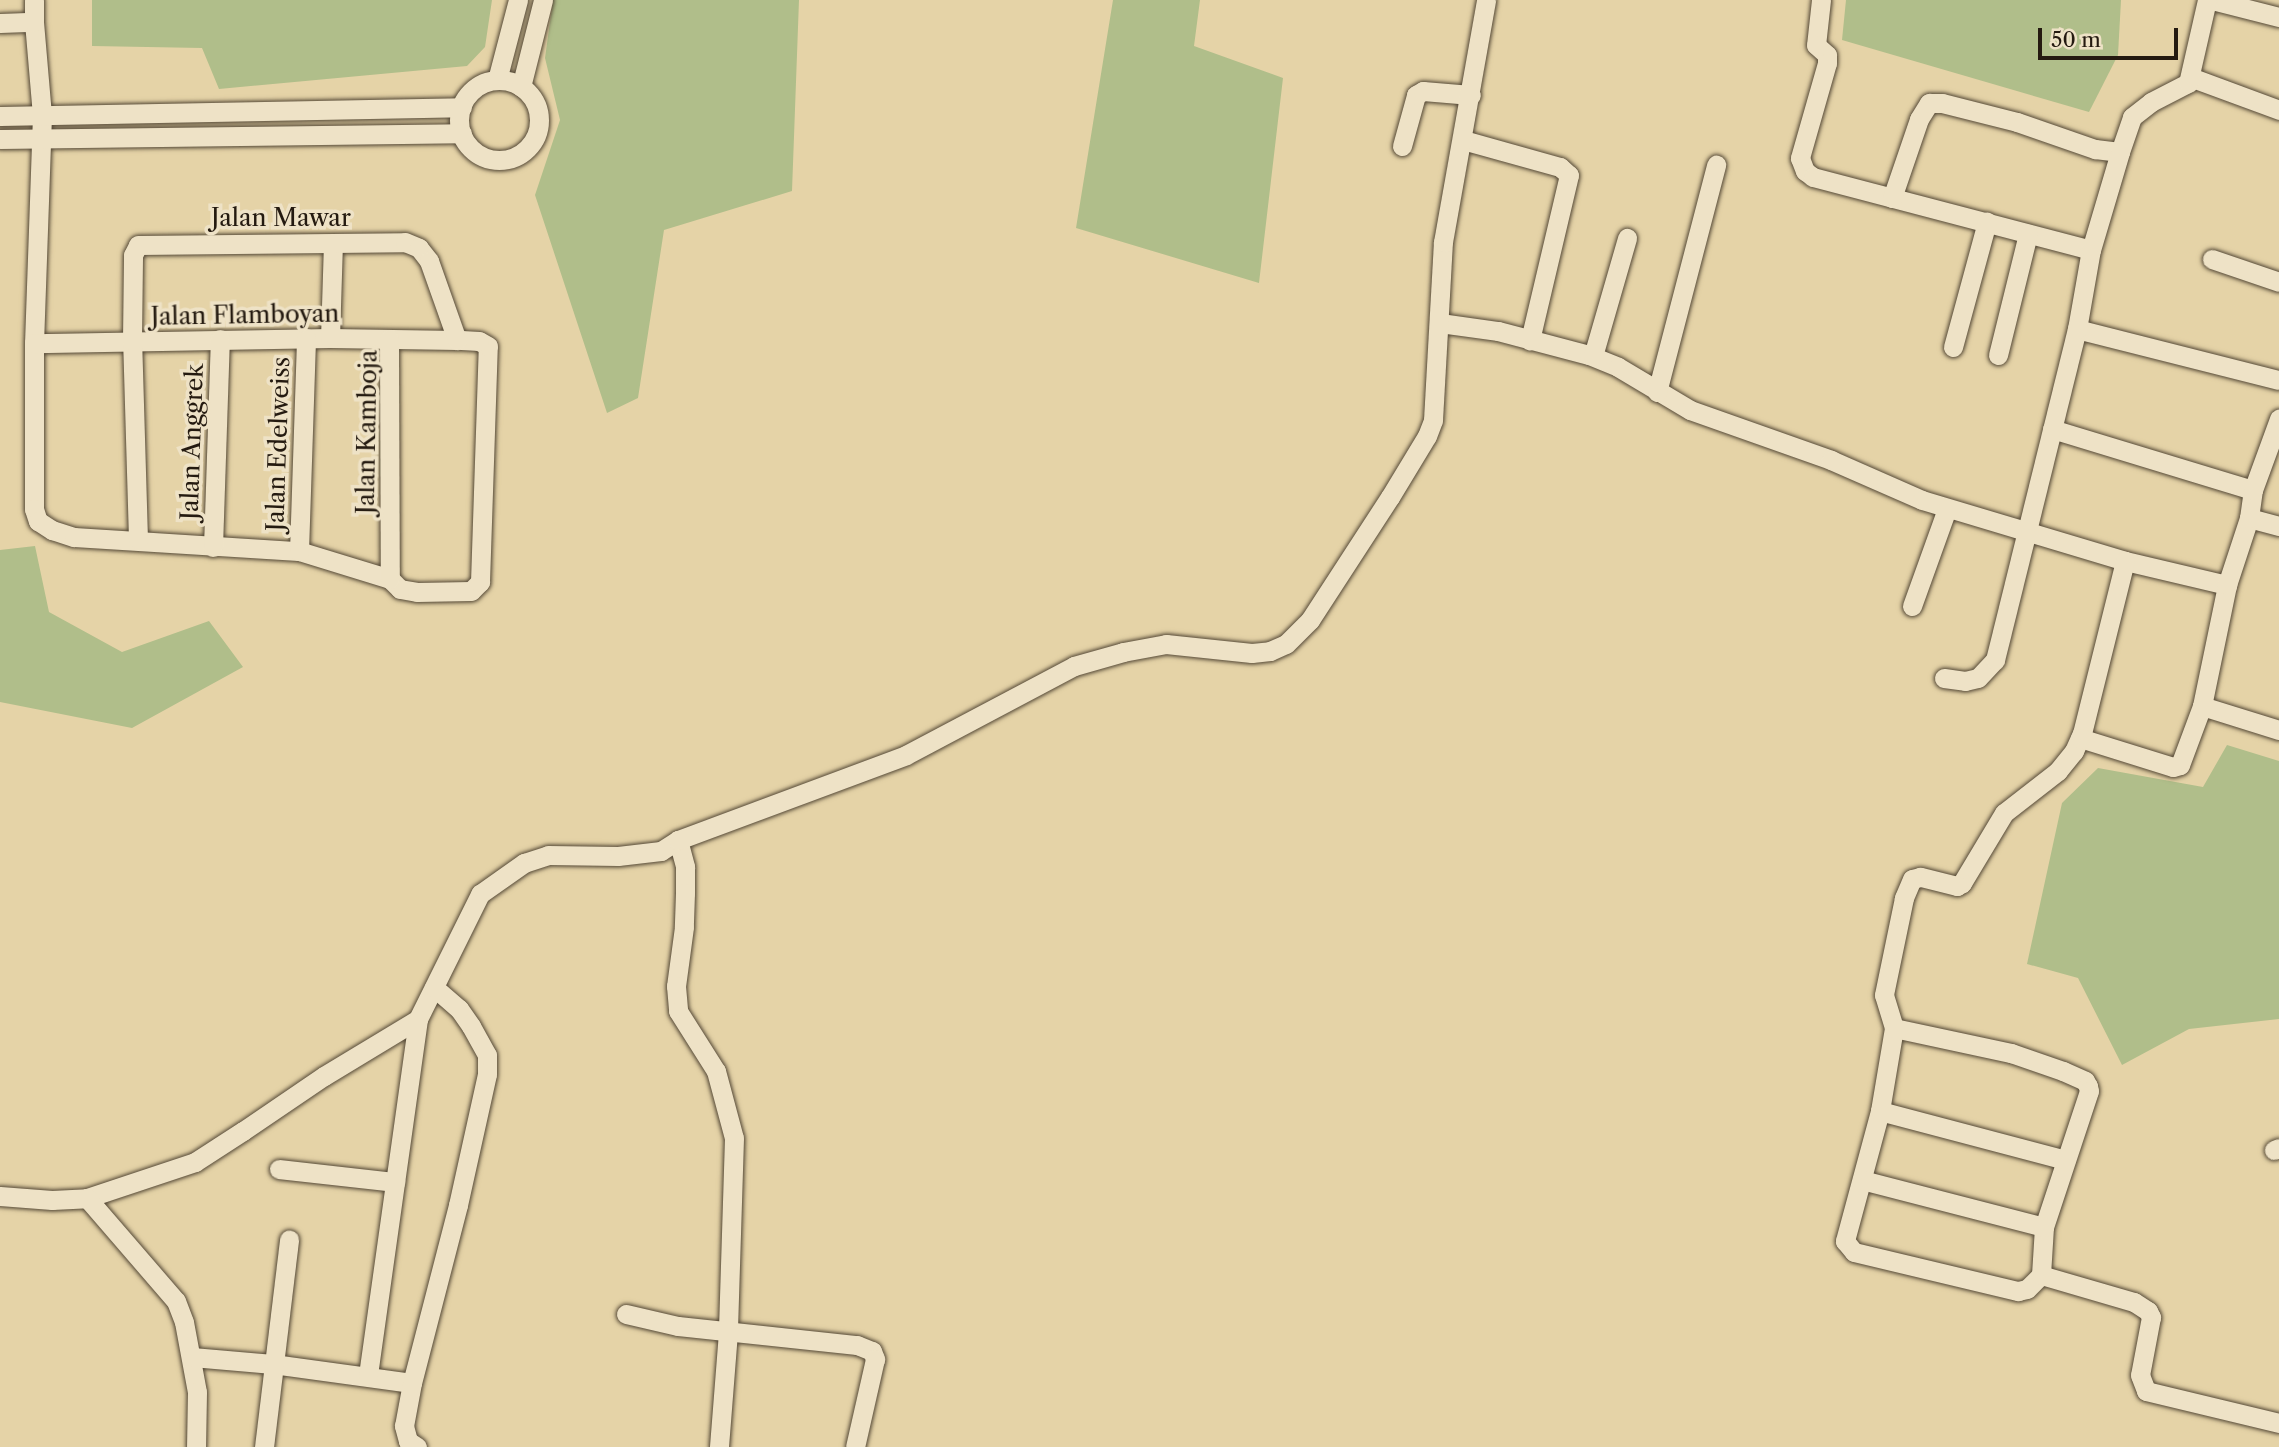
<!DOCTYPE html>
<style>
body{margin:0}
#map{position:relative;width:2279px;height:1447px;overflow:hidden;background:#e5d3a7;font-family:"Libre Caslon Text",serif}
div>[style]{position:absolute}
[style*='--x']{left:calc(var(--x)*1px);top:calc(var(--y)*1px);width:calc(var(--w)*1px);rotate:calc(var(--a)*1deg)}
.green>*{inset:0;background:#b0be8a}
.roads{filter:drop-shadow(0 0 2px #544836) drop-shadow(0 0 2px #544836)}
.minor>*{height:19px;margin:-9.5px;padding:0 9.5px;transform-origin:9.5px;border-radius:9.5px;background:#eee2c6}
.minor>.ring{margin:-9.5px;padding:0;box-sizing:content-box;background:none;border:19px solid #eee2c6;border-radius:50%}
span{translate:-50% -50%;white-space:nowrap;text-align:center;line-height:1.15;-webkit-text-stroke:7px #eee2c6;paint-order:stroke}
.street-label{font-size:24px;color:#241a10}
.scale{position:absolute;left:2038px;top:28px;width:140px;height:32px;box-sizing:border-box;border:4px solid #241a10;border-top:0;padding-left:9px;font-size:21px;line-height:24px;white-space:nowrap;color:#241a10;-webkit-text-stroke:5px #eee2c6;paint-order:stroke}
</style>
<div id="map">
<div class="green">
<div style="clip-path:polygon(92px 0,492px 0,485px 47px,467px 66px,219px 89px,202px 48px,92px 46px)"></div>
<div style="clip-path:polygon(553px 0,799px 0,792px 191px,664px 230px,638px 398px,607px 413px,535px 195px,560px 120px,545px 58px)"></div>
<div style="clip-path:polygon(1113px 0,1200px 0,1194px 46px,1283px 78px,1259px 283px,1076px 228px)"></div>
<div style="clip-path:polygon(1846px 0,2121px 0,2118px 55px,2089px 112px,1842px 40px)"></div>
<div style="clip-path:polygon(35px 546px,49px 612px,122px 652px,209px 621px,243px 667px,132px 728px,0 702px,0 550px)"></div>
<div style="clip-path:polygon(2227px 745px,2279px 761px,2279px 1019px,2189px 1029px,2122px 1065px,2078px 978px,2027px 964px,2062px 803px,2098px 768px,2203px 787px)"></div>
</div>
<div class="roads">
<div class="minor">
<div style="--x:1821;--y:0;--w:45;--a:96.3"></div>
<div style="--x:1816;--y:45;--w:15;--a:42"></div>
<div style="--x:1827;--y:55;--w:8;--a:90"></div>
<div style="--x:1827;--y:63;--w:99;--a:105.9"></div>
<div style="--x:1800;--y:158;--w:14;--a:69"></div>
<div style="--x:1805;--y:171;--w:10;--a:37"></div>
<div style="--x:1813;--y:177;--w:287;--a:14.7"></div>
<div style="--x:2212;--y:0;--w:69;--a:14.2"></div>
<div style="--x:34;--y:22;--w:93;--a:85.1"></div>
<div style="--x:42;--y:115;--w:228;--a:92"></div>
<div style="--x:34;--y:343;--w:166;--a:90"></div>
<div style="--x:34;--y:509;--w:13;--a:72"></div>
<div style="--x:38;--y:521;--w:17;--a:33"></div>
<div style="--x:52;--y:530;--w:23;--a:18"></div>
<div style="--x:74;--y:537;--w:225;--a:3.6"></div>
<div style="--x:299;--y:551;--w:95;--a:17.1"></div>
<div style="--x:390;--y:579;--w:14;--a:45"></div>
<div style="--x:400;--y:589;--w:17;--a:10"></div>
<div style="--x:417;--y:592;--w:54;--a:-1.1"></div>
<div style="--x:471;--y:591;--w:13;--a:-45"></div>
<div style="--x:480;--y:582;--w:236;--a:-88.1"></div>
<div style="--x:488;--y:346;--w:10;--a:-151"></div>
<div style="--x:479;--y:341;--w:22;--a:-177"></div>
<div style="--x:457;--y:340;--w:127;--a:-179.1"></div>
<div style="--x:330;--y:338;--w:296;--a:179"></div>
<div style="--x:0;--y:23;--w:34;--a:-2"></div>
<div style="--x:34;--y:22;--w:22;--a:-90"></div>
<div style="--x:2190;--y:77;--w:95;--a:20.3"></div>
<div style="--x:497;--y:80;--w:83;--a:-75.3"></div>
<div class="ring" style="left:459px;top:80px;width:61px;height:61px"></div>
<div style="--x:521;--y:87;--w:90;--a:-75.8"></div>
<div style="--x:0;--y:116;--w:462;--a:-1.1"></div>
<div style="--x:0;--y:139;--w:462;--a:-0.7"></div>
<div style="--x:1463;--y:140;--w:101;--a:15.6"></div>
<div style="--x:1560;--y:167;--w:12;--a:42"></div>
<div style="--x:1569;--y:175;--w:170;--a:103.3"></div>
<div style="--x:1402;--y:146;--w:53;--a:-74.6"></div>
<div style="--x:1416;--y:95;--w:8;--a:-30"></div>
<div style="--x:1423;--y:91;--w:48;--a:4.8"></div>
<div style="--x:1892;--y:198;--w:83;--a:-71.1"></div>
<div style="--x:1919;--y:119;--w:19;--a:-58"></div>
<div style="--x:1929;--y:103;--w:13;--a:0"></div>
<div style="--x:1942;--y:103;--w:77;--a:14.2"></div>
<div style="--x:2017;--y:122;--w:83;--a:19.1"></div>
<div style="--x:2095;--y:149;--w:25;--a:7"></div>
<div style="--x:2212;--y:259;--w:71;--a:18.9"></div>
<div style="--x:1440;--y:323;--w:59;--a:7.9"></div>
<div style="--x:1498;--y:331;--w:94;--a:14.8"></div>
<div style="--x:1589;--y:355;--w:31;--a:22"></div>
<div style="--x:1618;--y:367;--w:84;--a:30.8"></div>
<div style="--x:1690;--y:410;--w:150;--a:19.5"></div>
<div style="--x:1831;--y:460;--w:99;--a:23.7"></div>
<div style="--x:1922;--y:500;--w:212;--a:16.7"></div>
<div style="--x:2125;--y:561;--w:105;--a:13.2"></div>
<div style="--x:2077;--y:329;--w:208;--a:14.2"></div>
<div style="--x:330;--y:338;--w:95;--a:-88.2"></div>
<div style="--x:389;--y:339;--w:240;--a:89.8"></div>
<div style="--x:1953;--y:347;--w:130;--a:-74.8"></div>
<div style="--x:1998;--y:355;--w:125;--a:-76.1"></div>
<div style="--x:1593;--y:356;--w:123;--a:-73.9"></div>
<div style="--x:1657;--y:392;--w:235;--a:-75.4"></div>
<div style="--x:2052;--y:429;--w:210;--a:16.9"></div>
<div style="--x:2249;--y:518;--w:31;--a:15"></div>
<div style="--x:138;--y:539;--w:199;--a:-91.7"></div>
<div style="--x:132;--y:340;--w:85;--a:-89.3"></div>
<div style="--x:133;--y:255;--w:11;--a:-63"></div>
<div style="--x:138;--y:245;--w:267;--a:-0.6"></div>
<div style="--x:405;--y:242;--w:15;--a:23"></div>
<div style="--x:419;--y:248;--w:16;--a:52"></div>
<div style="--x:429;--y:261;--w:84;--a:70.5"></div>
<div style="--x:213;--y:547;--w:208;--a:-88.1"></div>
<div style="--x:299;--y:551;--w:213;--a:-88.1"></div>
<div style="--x:2125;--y:561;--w:177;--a:104"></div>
<div style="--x:2082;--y:733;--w:20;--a:114"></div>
<div style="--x:2074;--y:751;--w:26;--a:129"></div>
<div style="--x:2058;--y:771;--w:68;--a:142.1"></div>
<div style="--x:2004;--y:813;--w:82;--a:121"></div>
<div style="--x:1962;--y:883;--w:6;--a:149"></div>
<div style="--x:1957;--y:886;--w:38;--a:-166"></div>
<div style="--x:1920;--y:877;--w:8;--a:166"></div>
<div style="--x:1912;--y:879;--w:21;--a:113"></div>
<div style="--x:1904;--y:898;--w:99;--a:101.7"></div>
<div style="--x:1884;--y:995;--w:34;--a:73"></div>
<div style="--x:1894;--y:1028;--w:84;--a:99.6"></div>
<div style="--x:1880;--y:1111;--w:135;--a:105.1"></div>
<div style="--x:1845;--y:1241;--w:14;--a:51"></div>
<div style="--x:1854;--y:1252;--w:169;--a:13.4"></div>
<div style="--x:2018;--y:1291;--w:9;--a:-13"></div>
<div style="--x:2027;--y:1289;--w:20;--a:-45"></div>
<div style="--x:2041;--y:1275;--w:97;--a:16.2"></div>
<div style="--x:2134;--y:1302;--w:17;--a:33"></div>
<div style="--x:2148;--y:1311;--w:7;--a:63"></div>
<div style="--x:2151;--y:1317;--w:59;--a:100.7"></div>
<div style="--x:2140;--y:1375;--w:17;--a:69"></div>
<div style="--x:2146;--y:1391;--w:137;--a:13.5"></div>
<div style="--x:1912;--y:606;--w:103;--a:-70.2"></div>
<div style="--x:1944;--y:678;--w:21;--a:8"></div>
<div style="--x:1965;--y:681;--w:13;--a:-13"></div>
<div style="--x:1978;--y:678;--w:25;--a:-47"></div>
<div style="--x:1995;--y:660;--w:341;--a:-76.1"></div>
<div style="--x:2077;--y:329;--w:80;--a:-80"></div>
<div style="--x:2091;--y:250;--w:102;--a:-73.5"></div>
<div style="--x:2120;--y:152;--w:37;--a:-71"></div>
<div style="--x:2132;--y:117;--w:24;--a:-38"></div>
<div style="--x:2151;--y:102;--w:42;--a:-27.2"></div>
<div style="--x:2188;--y:83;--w:85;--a:-77.1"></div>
<div style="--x:2202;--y:706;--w:81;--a:17.3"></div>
<div style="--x:2080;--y:738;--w:97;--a:17.3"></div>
<div style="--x:2173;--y:767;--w:7;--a:-16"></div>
<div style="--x:2180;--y:765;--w:63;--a:-69.6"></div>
<div style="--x:2202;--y:706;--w:124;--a:-78.3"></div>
<div style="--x:2227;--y:585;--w:71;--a:-71.8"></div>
<div style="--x:2249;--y:518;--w:28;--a:-82"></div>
<div style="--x:2253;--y:490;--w:76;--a:-69.9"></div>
<div style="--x:678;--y:840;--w:28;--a:75"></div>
<div style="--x:685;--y:867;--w:26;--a:90"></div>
<div style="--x:685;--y:893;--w:34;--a:92"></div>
<div style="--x:684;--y:927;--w:60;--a:97.7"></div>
<div style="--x:676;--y:986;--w:25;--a:85"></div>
<div style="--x:678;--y:1011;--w:71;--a:57.7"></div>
<div style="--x:716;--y:1071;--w:69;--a:75"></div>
<div style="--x:734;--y:1138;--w:194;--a:91.8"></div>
<div style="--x:728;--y:1332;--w:115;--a:94.5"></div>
<div style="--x:1894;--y:1028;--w:120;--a:12.1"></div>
<div style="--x:2011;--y:1053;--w:55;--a:19.1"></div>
<div style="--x:2063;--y:1071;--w:24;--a:24"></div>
<div style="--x:2085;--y:1081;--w:6;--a:59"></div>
<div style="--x:2088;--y:1086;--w:5;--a:79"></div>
<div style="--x:2089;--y:1091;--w:143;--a:108.3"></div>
<div style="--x:2044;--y:1227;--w:48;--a:93.6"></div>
<div style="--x:1880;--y:1111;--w:192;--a:14.8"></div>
<div style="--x:2274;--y:1150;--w:5;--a:-22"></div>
<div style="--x:279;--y:1169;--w:117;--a:6.4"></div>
<div style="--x:1862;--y:1180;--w:188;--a:14.5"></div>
<div style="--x:0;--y:1196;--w:52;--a:4.4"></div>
<div style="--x:52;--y:1200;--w:35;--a:-3"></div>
<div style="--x:87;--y:1198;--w:114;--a:-18.4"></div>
<div style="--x:195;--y:1162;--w:57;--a:-32.9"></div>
<div style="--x:243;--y:1131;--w:98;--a:-34.2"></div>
<div style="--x:324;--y:1076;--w:110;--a:-31.2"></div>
<div style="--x:418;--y:1019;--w:140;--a:-63.6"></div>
<div style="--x:480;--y:894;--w:54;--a:-35.2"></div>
<div style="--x:524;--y:863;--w:25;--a:-18"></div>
<div style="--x:548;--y:855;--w:70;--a:0.8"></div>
<div style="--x:618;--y:856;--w:43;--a:-6.6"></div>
<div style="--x:661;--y:851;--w:20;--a:-33"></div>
<div style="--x:678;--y:840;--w:243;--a:-20.4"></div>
<div style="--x:906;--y:755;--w:190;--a:-27.9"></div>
<div style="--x:1074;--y:666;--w:51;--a:-15.9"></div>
<div style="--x:1123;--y:652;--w:44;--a:-10.5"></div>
<div style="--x:1166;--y:644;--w:86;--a:6"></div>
<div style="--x:1252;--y:653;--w:18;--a:-6"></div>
<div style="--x:1270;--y:651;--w:17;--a:-24"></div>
<div style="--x:1286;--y:644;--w:34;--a:-45"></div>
<div style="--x:1310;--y:620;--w:147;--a:-57"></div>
<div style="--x:1390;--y:497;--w:71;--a:-58.8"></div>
<div style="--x:1427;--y:436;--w:17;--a:-69"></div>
<div style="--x:1433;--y:420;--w:178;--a:-86.8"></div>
<div style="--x:1443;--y:242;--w:246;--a:-79.9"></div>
<div style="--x:87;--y:1198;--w:136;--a:49.2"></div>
<div style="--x:176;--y:1301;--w:22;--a:69"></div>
<div style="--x:184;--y:1322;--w:71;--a:79.5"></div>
<div style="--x:197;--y:1392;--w:55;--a:91"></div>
<div style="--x:626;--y:1314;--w:53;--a:13"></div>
<div style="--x:678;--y:1326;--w:180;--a:6.1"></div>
<div style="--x:857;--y:1345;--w:16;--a:22"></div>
<div style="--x:872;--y:1351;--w:9;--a:69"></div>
<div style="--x:875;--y:1359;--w:90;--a:102.8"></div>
<div style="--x:192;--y:1357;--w:81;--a:4.9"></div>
<div style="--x:273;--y:1364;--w:140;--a:7.8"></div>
<div style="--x:368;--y:1375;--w:359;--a:-82"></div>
<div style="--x:264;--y:1447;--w:209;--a:-83.1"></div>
<div style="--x:417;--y:1447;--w:11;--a:-146"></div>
<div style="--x:408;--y:1441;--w:16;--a:-105"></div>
<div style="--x:404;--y:1426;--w:44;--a:-79.5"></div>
<div style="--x:412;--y:1383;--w:184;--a:-75.5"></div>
<div style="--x:458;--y:1205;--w:134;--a:-77.5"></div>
<div style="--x:487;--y:1074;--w:19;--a:-90"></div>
<div style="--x:487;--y:1055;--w:33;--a:-119"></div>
<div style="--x:471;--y:1026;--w:21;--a:-125"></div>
<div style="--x:459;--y:1009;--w:33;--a:-139"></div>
</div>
</div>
<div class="street-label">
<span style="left:281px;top:218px">Jalan Mawar</span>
<span style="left:245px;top:315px;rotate:-1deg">Jalan Flamboyan</span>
<span style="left:367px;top:432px;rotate:-89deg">Jalan Kamboja</span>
<span style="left:192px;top:442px;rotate:-88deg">Jalan Anggrek</span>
<span style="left:278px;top:444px;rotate:-88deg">Jalan Edelweiss</span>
</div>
<div class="scale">50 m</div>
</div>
